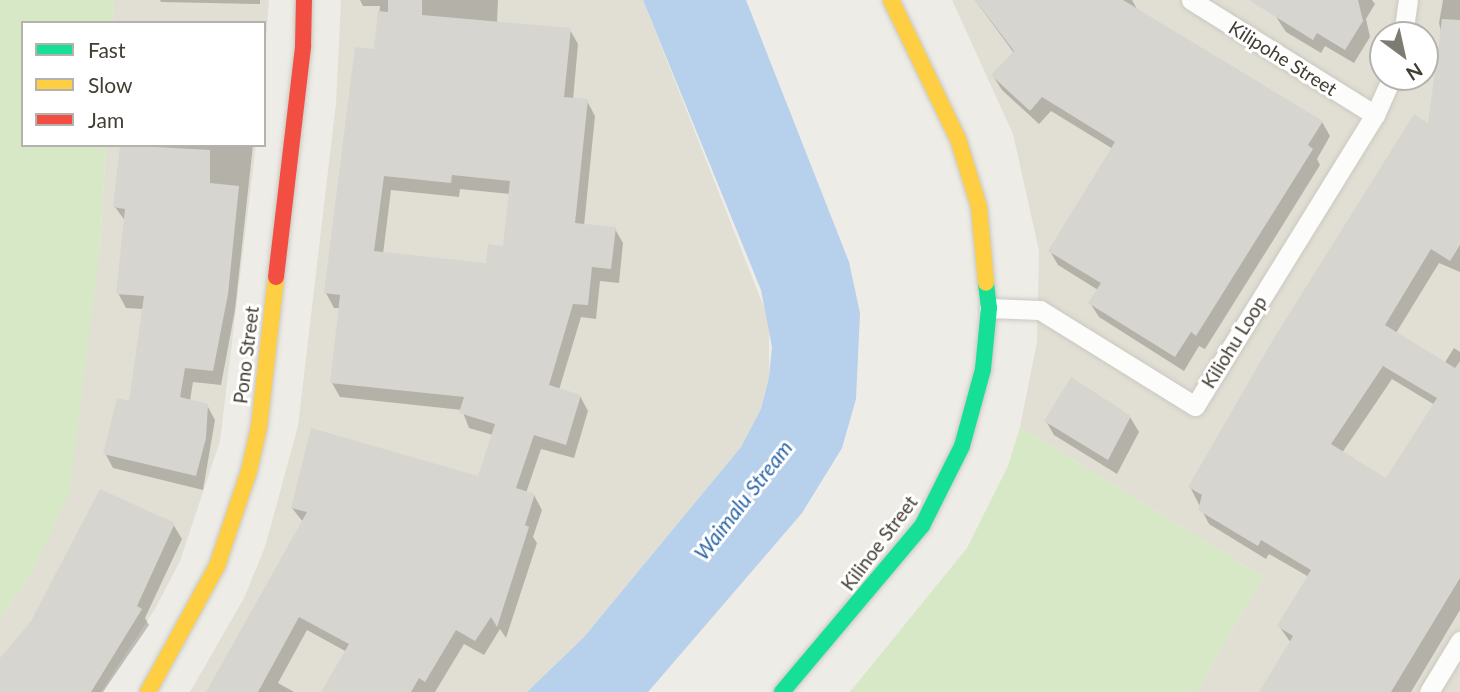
<!DOCTYPE html>
<style>
body{margin:0}
#map{position:relative;width:1460px;height:692px;overflow:hidden;background:#eeece6;font-family:Lato,sans-serif}
div>[style]{position:absolute}
[style*='--x']{left:calc(var(--x)*1px);top:calc(var(--y)*1px);width:calc(var(--w)*1px);rotate:calc(var(--a)*1deg)}
.residential>*{inset:0;background:#e1dfd3}
.green>*{inset:0;background:#d7e8c6}
.water>*{inset:0;background:#b7d0eb}
.shadow>*{inset:0;background:#0003}
.building>*{inset:0;background:#d7d5cf}
.roads{filter:drop-shadow(0 0 2px #cac8c2) drop-shadow(0 0 2px #cac8c2)}
.lane>*{height:19px;margin:-9.5px;padding:0 9.5px;transform-origin:9.5px;border-radius:9.5px;background:#fcfcfb}
.fast>*{height:16px;margin:-8px;padding:0 8px;transform-origin:8px;border-radius:8px;background:#16e098}
.slow>*{height:16px;margin:-8px;padding:0 8px;transform-origin:8px;border-radius:8px;background:#ffcf43}
.jam>*{height:16px;margin:-8px;padding:0 8px;transform-origin:8px;border-radius:8px;background:#f24e42}
span{translate:-50% -50%;white-space:nowrap;text-align:center;line-height:1.15;-webkit-text-stroke:6px #fff;paint-order:stroke}
.street-label{font-size:19px;color:#423e33}
.water-label{font-size:21px;color:#3169a9;font-style:italic}
.legend{position:absolute;left:21px;top:21px;width:245px;height:126px;box-sizing:border-box;background:#fff;border:2px solid #b3b2ad;margin:0;padding:9px 12px;list-style:none;font-size:21px;color:#423e33}
.legend li{display:flex;align-items:center;gap:14px;height:35px}
.legend b{width:35px;border:2px solid #b3b2ad}
.north{position:absolute;left:1369px;top:21px;width:70px;height:70px;box-sizing:border-box;background:#fff;border:2px solid #b3b2ad;border-radius:50%;rotate:147deg;font-size:19px;font-weight:700;line-height:28px;text-align:center;color:#423e33}
.north::after{content:'';display:block;margin:auto;width:24px;height:32px;background:#7e7b72;clip-path:polygon(50% 0,100% 100%,50% 72%,0 100%)}
</style>
<div id="map">
<div class="residential">
<div style="clip-path:polygon(114px 0,269px 0,264px 66px,264px 23px,113px 23px)"></div>
<div style="clip-path:polygon(341px 0,643px 0,769px 320px,769px 377px,761px 409px,741px 447px,584px 637px,527px 692px,190px 692px,244px 598px,265px 547px,298px 426px,336px 103px)"></div>
<div style="clip-path:polygon(evenodd,952px 0,1460px 0,1460px 692px,1196px 692px,1263px 577px,1020px 427px,1037px 342px,1039px 251px,1013px 134px,952px 0,1383px 35px,1425px 35px,1425px 77px,1383px 77px,1383px 35px)"></div>
<div style="clip-path:polygon(106px 145px,256px 145px,220px 441px,180px 561px,155px 609px,101px 692px,0 692px,0 619px,34px 568px,100px 248px)"></div>
</div>
<div class="green">
<div style="clip-path:polygon(0 0,114px 0,113px 23px,23px 23px,23px 145px,106px 145px,100px 248px,70px 491px,34px 568px,0 619px)"></div>
<div style="clip-path:polygon(1020px 427px,1263px 577px,1196px 692px,850px 692px,967px 548px,1008px 466px)"></div>
</div>
<div class="water">
<div style="clip-path:polygon(643px 0,746px 0,849px 262px,860px 313px,856px 399px,842px 448px,802px 513px,648px 692px,527px 692px,584px 637px,741px 447px,761px 409px,769px 377px,772px 347px,761px 290px)"></div>
</div>
<div class="shadow">
<div style="clip-path:polygon(160px 0,260px 0,260px 4px,161px 2px)"></div>
<div style="clip-path:polygon(evenodd,360px 0,498px 0,497px 23px,570px 30px,578px 44px,573px 100px,587px 101px,595px 116px,584px 226px,615px 229px,623px 243px,619px 283px,600px 281px,596px 319px,581px 317px,559px 390px,580px 396px,588px 411px,574px 458px,541px 449px,526px 493px,534px 495px,542px 510px,533px 537px,537px 543px,506px 638px,500px 629px,484px 655px,464px 644px,435px 692px,323px 692px,347px 652px,307px 630px,278px 683px,294px 692px,208px 692px,303px 522px,292px 508px,479px 478px,493px 435px,469px 428px,462px 410px,340px 397px,332px 383px,340px 308px,334px 308px,326px 293px,375px 51px,380px 6px,363px 6px,360px 0,460px 189px,511px 194px,504px 248px,487px 265px,383px 254px,391px 190px,459px 197px,460px 189px)"></div>
<div style="clip-path:polygon(975px 0,1132px 0,1138px 11px,1322px 122px,1330px 136px,1317px 159px,1320px 165px,1269px 247px,1205px 349px,1199px 346px,1184px 371px,1099px 317px,1090px 303px,1098px 290px,1058px 265px,1050px 251px,1113px 149px,1051px 111px,1039px 124px,1002px 90px,993px 76px,1014px 53px)"></div>
<div style="clip-path:polygon(1265px 0,1372px 0,1375px 4px,1366px 19px,1370px 37px,1354px 63px,1325px 46px,1321px 53px,1286px 32px)"></div>
<div style="clip-path:polygon(1443px 0,1460px 0,1460px 113px,1439px 23px)"></div>
<div style="clip-path:polygon(evenodd,1460px 141px,1460px 272px,1439px 263px,1396px 333px,1444px 364px,1454px 348px,1460px 352px,1460px 610px,1411px 692px,1261px 692px,1291px 643px,1279px 626px,1309px 577px,1269px 554px,1266px 559px,1209px 524px,1190px 487px,1460px 141px,1392px 379px,1435px 405px,1387px 480px,1342px 453px,1392px 379px)"></div>
<div style="clip-path:polygon(122px 145px,253px 145px,235px 310px,221px 385px,193px 382px,190px 401px,207px 405px,215px 420px,203px 490px,113px 468px,105px 453px,131px 403px,144px 309px,126px 308px,118px 293px,126px 222px,115px 207px)"></div>
<div style="clip-path:polygon(1130px 417px,1139px 432px,1117px 474px,1054px 435px,1046px 421px)"></div>
<div style="clip-path:polygon(173px 524px,182px 539px,145px 618px,149px 625px,103px 692px,0 692px,0 661px,33px 622px)"></div>
</div>
<div class="building">
<div style="clip-path:polygon(evenodd,388px 0,422px 0,422px 15px,571px 28px,564px 97px,588px 99px,575px 223px,616px 227px,611px 269px,592px 267px,588px 305px,573px 304px,549px 385px,581px 395px,566px 445px,534px 435px,516px 488px,535px 494px,525px 525px,529px 527px,497px 627px,491px 617px,475px 641px,456px 630px,425px 682px,419px 678px,411px 692px,321px 692px,349px 644px,299px 617px,258px 692px,206px 692px,307px 512px,291px 508px,311px 428px,478px 476px,495px 424px,459px 413px,464px 397px,330px 383px,340px 295px,324px 293px,355px 47px,374px 49px,378px 11px,388px 12px,388px 0,452px 175px,510px 181px,503px 246px,488px 244px,486px 263px,374px 251px,384px 176px,451px 183px,452px 175px)"></div>
<div style="clip-path:polygon(975px 0,1123px 0,1323px 121px,1308px 145px,1313px 149px,1261px 232px,1196px 336px,1191px 332px,1175px 357px,1088px 303px,1101px 283px,1048px 251px,1115px 142px,1042px 97px,1030px 111px,991px 75px,1014px 51px)"></div>
<div style="clip-path:polygon(1249px 0,1358px 0,1363px 21px,1345px 50px,1317px 33px,1313px 40px)"></div>
<div style="clip-path:polygon(evenodd,1442px 19px,1460px 20px,1460px 245px,1450px 261px,1431px 249px,1385px 325px,1455px 368px,1460px 361px,1460px 578px,1391px 692px,1259px 692px,1293px 636px,1277px 626px,1311px 570px,1261px 540px,1258px 546px,1198px 510px,1202px 495px,1188px 487px,1274px 338px,1414px 114px,1428px 123px,1442px 19px,1383px 366px,1437px 398px,1386px 478px,1331px 444px,1383px 366px)"></div>
<div style="clip-path:polygon(120px 145px,210px 150px,210px 183px,239px 186px,228px 294px,213px 371px,185px 368px,180px 397px,208px 404px,206px 438px,196px 476px,103px 454px,117px 398px,129px 401px,144px 296px,116px 294px,125px 209px,113px 207px)"></div>
<div style="clip-path:polygon(1071px 377px,1131px 416px,1108px 460px,1044px 421px)"></div>
<div style="clip-path:polygon(100px 489px,175px 523px,137px 606px,142px 609px,91px 692px,0 692px,0 658px,31px 621px)"></div>
</div>
<div class="roads">
<div class="lane">
<div style="--x:1191;--y:0;--w:217;--a:32"></div>
<div style="--x:1403;--y:35;--w:35;--a:-82"></div>
<div style="--x:989;--y:308;--w:51;--a:2.2"></div>
<div style="--x:1040;--y:310;--w:182;--a:31.8"></div>
<div style="--x:1195;--y:406;--w:342;--a:-58.3"></div>
<div style="--x:1375;--y:115;--w:42;--a:-65.9"></div>
<div style="--x:1429;--y:692;--w:60;--a:-58.7"></div>
</div>
<div class="fast">
<div style="--x:782;--y:692;--w:217;--a:-49.9"></div>
<div style="--x:922;--y:526;--w:89;--a:-63.4"></div>
<div style="--x:962;--y:446;--w:80;--a:-74.7"></div>
<div style="--x:983;--y:369;--w:61;--a:-84.4"></div>
<div style="--x:989;--y:308;--w:25;--a:-97"></div>
</div>
<div class="slow">
<div style="--x:891;--y:0;--w:154;--a:64.3"></div>
<div style="--x:958;--y:139;--w:71;--a:72.8"></div>
<div style="--x:979;--y:207;--w:76;--a:84.7"></div>
<div style="--x:148;--y:692;--w:144;--a:-61.3"></div>
<div style="--x:217;--y:566;--w:100;--a:-71.4"></div>
<div style="--x:249;--y:471;--w:45;--a:-77.2"></div>
<div style="--x:259;--y:427;--w:151;--a:-83.5"></div>
</div>
<div class="jam">
<div style="--x:276;--y:277;--w:233;--a:-83.3"></div>
<div style="--x:303;--y:46;--w:46;--a:-88.8"></div>
</div>
</div>
<div class="street-label">
<span style="left:1283px;top:58px;rotate:32deg">Kilipohe Street</span>
<span style="left:1234px;top:342px;rotate:-58deg">Kiliohu Loop</span>
<span style="left:246px;top:355px;rotate:-83deg">Pono Street</span>
<span style="left:879px;top:543px;rotate:-53deg">Kilinoe Street</span>
</div>
<div class="water-label">
<span style="left:743px;top:500px;rotate:-52deg">Waimalu Stream</span>
</div>
<ul class="legend">
<li><b style="height:9px;background:#16e098"></b>Fast</li>
<li><b style="height:9px;background:#ffcf43"></b>Slow</li>
<li><b style="height:9px;background:#f24e42"></b>Jam</li>
</ul>
<div class="north">N</div>
</div>
